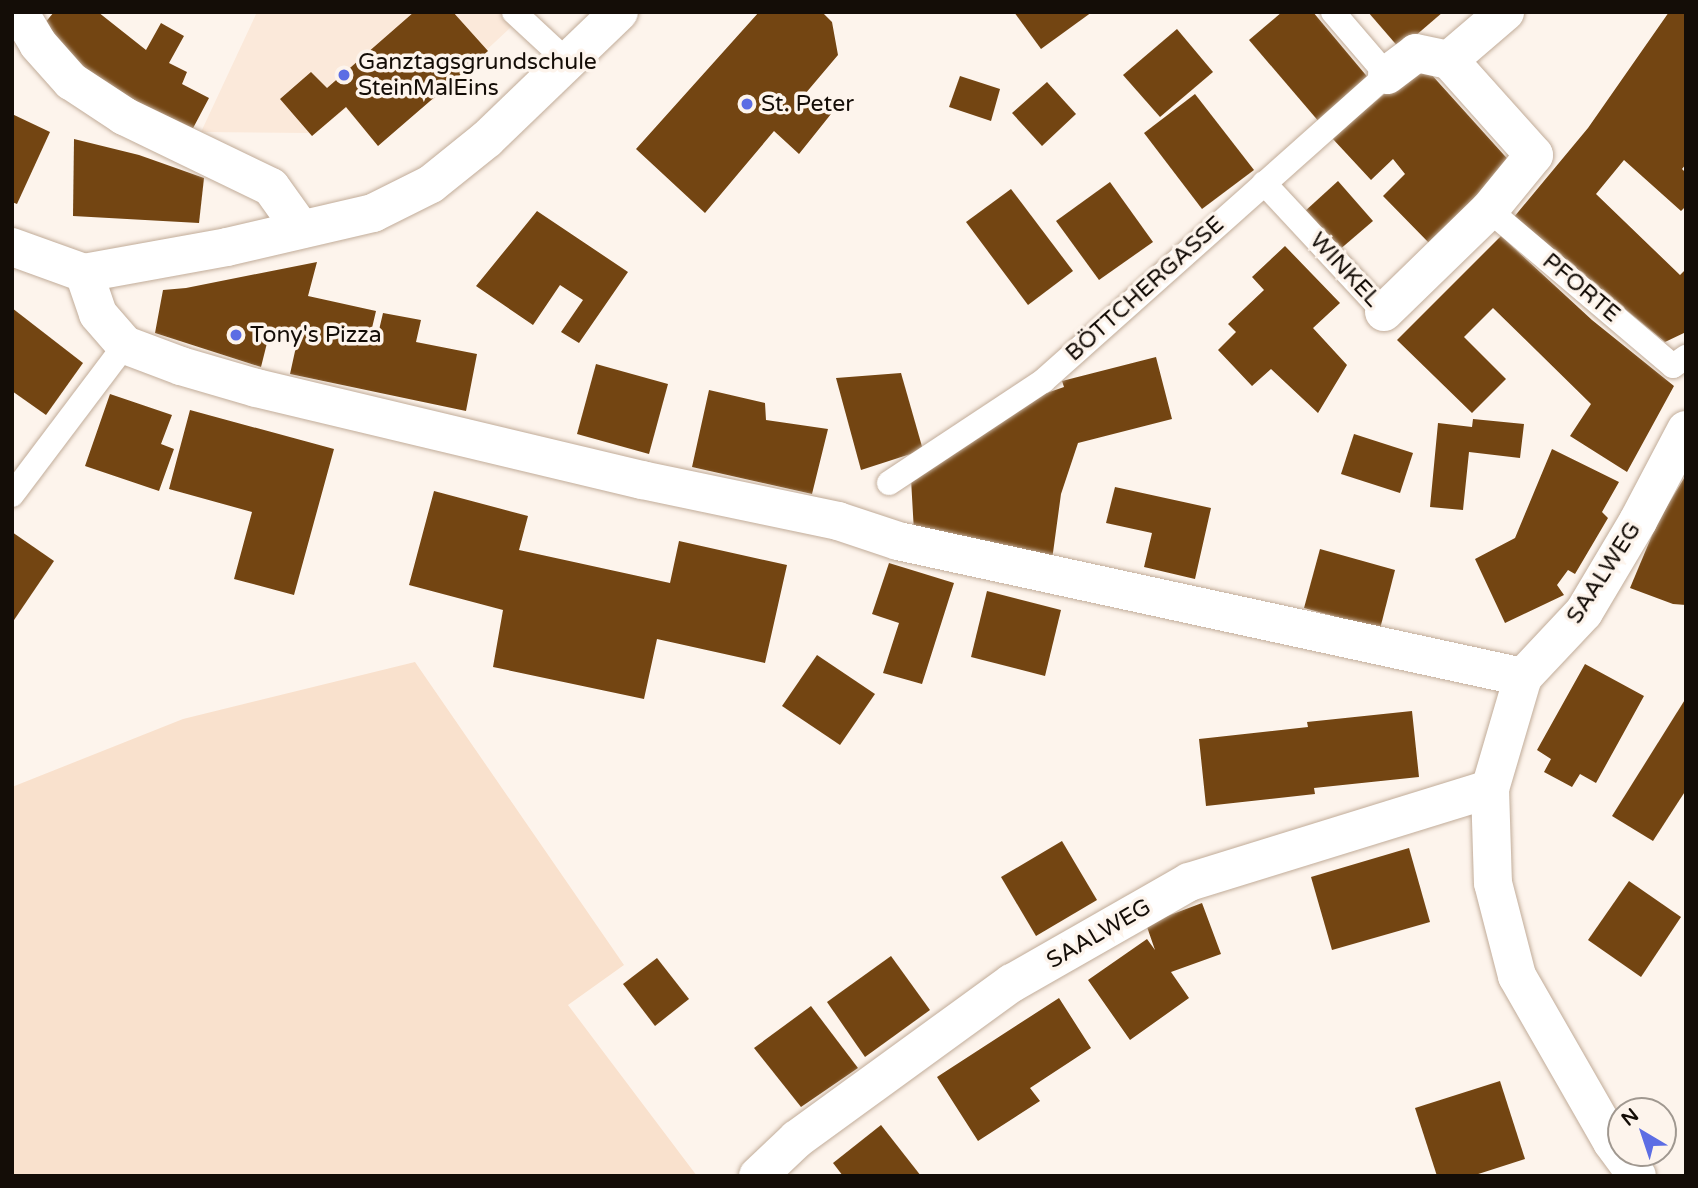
<!DOCTYPE html>
<meta charset="utf-8">
<style>
body{margin:0}
#map{position:relative;width:1698px;height:1188px;overflow:hidden;background:#fdf4ec;font-family:"Varela Round",sans-serif}
div>[style]{position:absolute}
[style*='--x']{left:calc(var(--x)*1px);top:calc(var(--y)*1px);width:calc(var(--w)*1px);rotate:calc(var(--a)*1deg)}
.built>*{inset:0;background:#fbe9da}
.green>*{inset:0;background:#f9e1cd}
.building>*{inset:0;background:#734512}
.roads{filter:drop-shadow(0 0 2px #c1ac99) drop-shadow(0 0 2px #c1ac99)}
.lane>*{height:24px;margin:-12px;padding:0 12px;transform-origin:12px;border-radius:12px;background:#fff}
.street>*{height:38px;margin:-19px;padding:0 19px;transform-origin:19px;border-radius:19px;background:#fff}
.dots>*{width:19px;height:19px;translate:-50% -50%;box-sizing:border-box;border:4px solid #fdf4ec;border-radius:50%}
span{translate:-50% -50%;white-space:nowrap;text-align:center;line-height:1.15;-webkit-text-stroke:7px #fdf4ec;paint-order:stroke}
.poi-label{font-size:23px;color:#140d07}
.left{translate:0 -50%;text-align:left}
.street-label{font-size:23px;color:#140d07}
.frame{position:absolute;inset:0;border:14px solid #140d07;pointer-events:none}
.north{position:absolute;left:1607px;top:1097px;width:70px;height:70px;box-sizing:border-box;background:#fdf4ec;border:2px solid #a09890;border-radius:50%;rotate:321deg;font-size:19px;font-weight:700;line-height:28px;text-align:center;color:#140d07}
.north::after{content:'';display:block;margin:auto;width:24px;height:32px;background:#5c6de4;clip-path:polygon(50% 0,100% 100%,50% 72%,0 100%)}
</style>
<div id="map">
<div class="built">
<div style="clip-path:polygon(257px 12px,527px 12px,432px 101px,429px 99px,378px 146px,346px 108px,312px 136px,309px 133px,201px 132px)"></div>
</div>
<div class="green">
<div style="clip-path:polygon(415px 662px,624px 965px,568px 1005px,697px 1176px,12px 1176px,12px 787px,183px 719px)"></div>
</div>
<div class="building">
<div style="clip-path:polygon(54px 12px,98px 12px,146px 50px,161px 23px,184px 36px,169px 63px,187px 72px,182px 84px,209px 98px,191px 132px,99px 81px,39px 30px)"></div>
<div style="clip-path:polygon(414px 12px,453px 12px,488px 51px,378px 146px,346px 107px,312px 136px,280px 99px,311px 72px,327px 88px)"></div>
<div style="clip-path:polygon(759px 12px,822px 12px,832px 22px,838px 55px,805px 94px,831px 114px,799px 154px,774px 131px,705px 213px,636px 149px)"></div>
<div style="clip-path:polygon(1014px 12px,1092px 12px,1041px 49px)"></div>
<div style="clip-path:polygon(1282px 12px,1313px 12px,1370px 80px,1320px 123px,1249px 40px)"></div>
<div style="clip-path:polygon(1368px 12px,1443px 12px,1400px 49px)"></div>
<div style="clip-path:polygon(1669px 12px,1686px 12px,1686px 164px,1682px 169px,1686px 173px,1686px 206px,1681px 211px,1624px 160px,1596px 194px,1680px 275px,1686px 269px,1686px 332px,1665px 342px,1514px 217px,1588px 128px)"></div>
<div style="clip-path:polygon(1177px 29px,1213px 72px,1160px 117px,1123px 75px)"></div>
<div style="clip-path:polygon(1421px 63px,1513px 165px,1429px 243px,1383px 196px,1405px 174px,1393px 159px,1371px 180px,1332px 138px)"></div>
<div style="clip-path:polygon(960px 76px,1000px 89px,991px 121px,949px 107px)"></div>
<div style="clip-path:polygon(1047px 82px,1076px 114px,1042px 146px,1012px 113px)"></div>
<div style="clip-path:polygon(1195px 94px,1254px 170px,1202px 209px,1144px 133px)"></div>
<div style="clip-path:polygon(12px 114px,50px 132px,17px 204px,12px 202px)"></div>
<div style="clip-path:polygon(74px 139px,139px 155px,204px 178px,199px 223px,73px 216px)"></div>
<div style="clip-path:polygon(1338px 181px,1373px 221px,1338px 251px,1304px 212px)"></div>
<div style="clip-path:polygon(1110px 182px,1153px 242px,1099px 280px,1056px 221px)"></div>
<div style="clip-path:polygon(1011px 189px,1073px 271px,1028px 305px,966px 222px)"></div>
<div style="clip-path:polygon(537px 211px,628px 272px,579px 343px,561px 332px,583px 300px,560px 285px,533px 325px,476px 286px)"></div>
<div style="clip-path:polygon(1501px 236px,1592px 320px,1674px 386px,1627px 472px,1570px 436px,1591px 404px,1493px 308px,1464px 337px,1506px 379px,1472px 413px,1397px 340px)"></div>
<div style="clip-path:polygon(1285px 246px,1340px 303px,1313px 328px,1347px 365px,1318px 413px,1271px 369px,1252px 386px,1218px 350px,1236px 332px,1228px 324px,1264px 290px,1252px 277px)"></div>
<div style="clip-path:polygon(317px 262px,308px 296px,376px 311px,372px 328px,379px 330px,383px 313px,421px 320px,416px 342px,477px 354px,466px 411px,290px 374px,299px 333px,270px 331px,261px 367px,155px 333px,163px 290px,186px 288px)"></div>
<div style="clip-path:polygon(12px 308px,83px 363px,46px 415px,12px 391px)"></div>
<div style="clip-path:polygon(1156px 357px,1172px 419px,1078px 443px,1061px 494px,1052px 560px,914px 532px,911px 479px,1026px 400px,1064px 387px,1062px 381px)"></div>
<div style="clip-path:polygon(596px 364px,668px 384px,649px 454px,577px 434px)"></div>
<div style="clip-path:polygon(901px 373px,923px 450px,861px 470px,836px 378px)"></div>
<div style="clip-path:polygon(709px 390px,765px 403px,766px 420px,828px 429px,812px 494px,692px 467px)"></div>
<div style="clip-path:polygon(110px 394px,172px 415px,161px 444px,174px 449px,159px 491px,85px 466px)"></div>
<div style="clip-path:polygon(190px 410px,334px 449px,294px 595px,234px 579px,252px 512px,169px 489px)"></div>
<div style="clip-path:polygon(1473px 419px,1524px 424px,1520px 458px,1469px 452px,1463px 510px,1430px 507px,1438px 423px,1472px 427px)"></div>
<div style="clip-path:polygon(1354px 434px,1413px 453px,1400px 493px,1341px 474px)"></div>
<div style="clip-path:polygon(1552px 449px,1619px 482px,1602px 512px,1608px 518px,1575px 574px,1568px 570px,1557px 585px,1564px 595px,1505px 623px,1475px 559px,1515px 538px)"></div>
<div style="clip-path:polygon(1686px 475px,1686px 605px,1673px 604px,1630px 588px,1658px 521px)"></div>
<div style="clip-path:polygon(1115px 487px,1211px 508px,1195px 579px,1144px 567px,1152px 533px,1106px 523px)"></div>
<div style="clip-path:polygon(434px 491px,528px 516px,519px 550px,670px 583px,679px 541px,787px 565px,765px 663px,657px 639px,644px 699px,493px 667px,503px 610px,409px 585px)"></div>
<div style="clip-path:polygon(12px 532px,54px 561px,12px 623px)"></div>
<div style="clip-path:polygon(1320px 549px,1395px 570px,1380px 629px,1304px 608px)"></div>
<div style="clip-path:polygon(889px 563px,954px 583px,922px 684px,883px 673px,899px 623px,872px 614px)"></div>
<div style="clip-path:polygon(987px 591px,1061px 610px,1045px 676px,971px 657px)"></div>
<div style="clip-path:polygon(817px 655px,875px 694px,840px 745px,782px 706px)"></div>
<div style="clip-path:polygon(1585px 664px,1644px 696px,1596px 783px,1580px 774px,1572px 787px,1544px 772px,1551px 759px,1537px 750px)"></div>
<div style="clip-path:polygon(1686px 698px,1686px 790px,1653px 841px,1612px 816px)"></div>
<div style="clip-path:polygon(1412px 711px,1419px 777px,1314px 788px,1315px 794px,1206px 806px,1199px 739px,1308px 727px,1307px 722px)"></div>
<div style="clip-path:polygon(1062px 841px,1097px 900px,1036px 936px,1001px 877px)"></div>
<div style="clip-path:polygon(1409px 848px,1430px 922px,1332px 950px,1311px 877px)"></div>
<div style="clip-path:polygon(1629px 881px,1681px 917px,1641px 977px,1588px 940px)"></div>
<div style="clip-path:polygon(1202px 903px,1221px 954px,1171px 972px,1189px 998px,1130px 1040px,1088px 980px,1147px 939px,1155px 950px,1146px 924px)"></div>
<div style="clip-path:polygon(891px 956px,930px 1010px,865px 1057px,827px 1002px)"></div>
<div style="clip-path:polygon(657px 958px,689px 999px,655px 1026px,623px 984px)"></div>
<div style="clip-path:polygon(1059px 998px,1091px 1048px,1030px 1088px,1040px 1101px,978px 1141px,937px 1077px)"></div>
<div style="clip-path:polygon(811px 1006px,858px 1068px,801px 1107px,754px 1048px)"></div>
<div style="clip-path:polygon(1500px 1081px,1525px 1159px,1472px 1176px,1437px 1176px,1415px 1108px)"></div>
<div style="clip-path:polygon(881px 1125px,921px 1176px,843px 1176px,833px 1163px)"></div>
</div>
<div class="roads">
<div class="lane">
<div style="--x:514;--y:12;--w:74;--a:42.8"></div>
<div style="--x:1264;--y:183;--w:176;--a:47.1"></div>
<div style="--x:1489;--y:210;--w:241;--a:40.3"></div>
<div style="--x:1673;--y:366;--w:16;--a:-35"></div>
<div style="--x:889;--y:483;--w:185;--a:-33.5"></div>
<div style="--x:1043;--y:381;--w:460;--a:-41.7"></div>
<div style="--x:1387;--y:75;--w:83;--a:-130.6"></div>
<div style="--x:12;--y:495;--w:188;--a:-53"></div>
</div>
<div class="street">
<div style="--x:19;--y:12;--w:37;--a:59"></div>
<div style="--x:38;--y:44;--w:50;--a:48.3"></div>
<div style="--x:71;--y:81;--w:64;--a:33.4"></div>
<div style="--x:124;--y:116;--w:163;--a:25.8"></div>
<div style="--x:271;--y:187;--w:52;--a:54.5"></div>
<div style="--x:1387;--y:75;--w:36;--a:-37"></div>
<div style="--x:1416;--y:53;--w:34;--a:12"></div>
<div style="--x:1449;--y:60;--w:74;--a:-40.6"></div>
<div style="--x:12;--y:247;--w:77;--a:19.9"></div>
<div style="--x:84;--y:273;--w:43;--a:71.1"></div>
<div style="--x:98;--y:314;--w:41;--a:48.9"></div>
<div style="--x:125;--y:345;--w:60;--a:20.6"></div>
<div style="--x:181;--y:366;--w:78;--a:16.3"></div>
<div style="--x:256;--y:388;--w:397;--a:13.4"></div>
<div style="--x:642;--y:480;--w:200;--a:11.8"></div>
<div style="--x:838;--y:521;--w:63;--a:18.4"></div>
<div style="--x:898;--y:541;--w:640;--a:12.28"></div>
<div style="--x:84;--y:273;--w:145;--a:-10.3"></div>
<div style="--x:227;--y:247;--w:150;--a:-13.1"></div>
<div style="--x:373;--y:213;--w:65;--a:-26.6"></div>
<div style="--x:431;--y:184;--w:72;--a:-38.8"></div>
<div style="--x:487;--y:139;--w:183;--a:-43.9"></div>
<div style="--x:1384;--y:312;--w:146;--a:-44.2"></div>
<div style="--x:1489;--y:210;--w:71;--a:-50.7"></div>
<div style="--x:1534;--y:155;--w:127;--a:-131.8"></div>
<div style="--x:1490;--y:789;--w:94;--a:88.2"></div>
<div style="--x:1493;--y:883;--w:96;--a:75.5"></div>
<div style="--x:1517;--y:976;--w:191;--a:60.2"></div>
<div style="--x:1612;--y:1142;--w:42;--a:53.7"></div>
<div style="--x:758;--y:1176;--w:54;--a:-43.5"></div>
<div style="--x:797;--y:1139;--w:266;--a:-36"></div>
<div style="--x:1012;--y:983;--w:204;--a:-29.7"></div>
<div style="--x:1189;--y:882;--w:315;--a:-17.2"></div>
<div style="--x:1490;--y:789;--w:117;--a:-73.6"></div>
<div style="--x:1523;--y:677;--w:89;--a:-46.8"></div>
<div style="--x:1584;--y:612;--w:106;--a:-59.3"></div>
<div style="--x:1638;--y:521;--w:103;--a:-62.2"></div>
</div>
</div>
<div class="dots">
<div style="left:344px;top:75px;background:#5c6de4"></div>
<div style="left:747px;top:104px;background:#5c6de4"></div>
<div style="left:236px;top:335px;background:#5c6de4"></div>
</div>
<div class="poi-label">
<span class="left" style="left:358px;top:75px">Ganztagsgrundschule<br>SteinMalEins</span>
<span class="left" style="left:761px;top:104px">St. Peter</span>
<span class="left" style="left:250px;top:335px">Tony's Pizza</span>
</div>
<div class="street-label">
<span style="left:1345px;top:270px;rotate:47deg">WINKEL</span>
<span style="left:1581px;top:288px;rotate:40deg">PFORTE</span>
<span style="left:1145px;top:289px;rotate:-42deg">BÖTTCHERGASSE</span>
<span style="left:1604px;top:573px;rotate:-57deg">SAALWEG</span>
<span style="left:1099px;top:934px;rotate:-30deg">SAALWEG</span>
</div>
<div class="frame"></div>
<div class="north">N</div>
</div>
